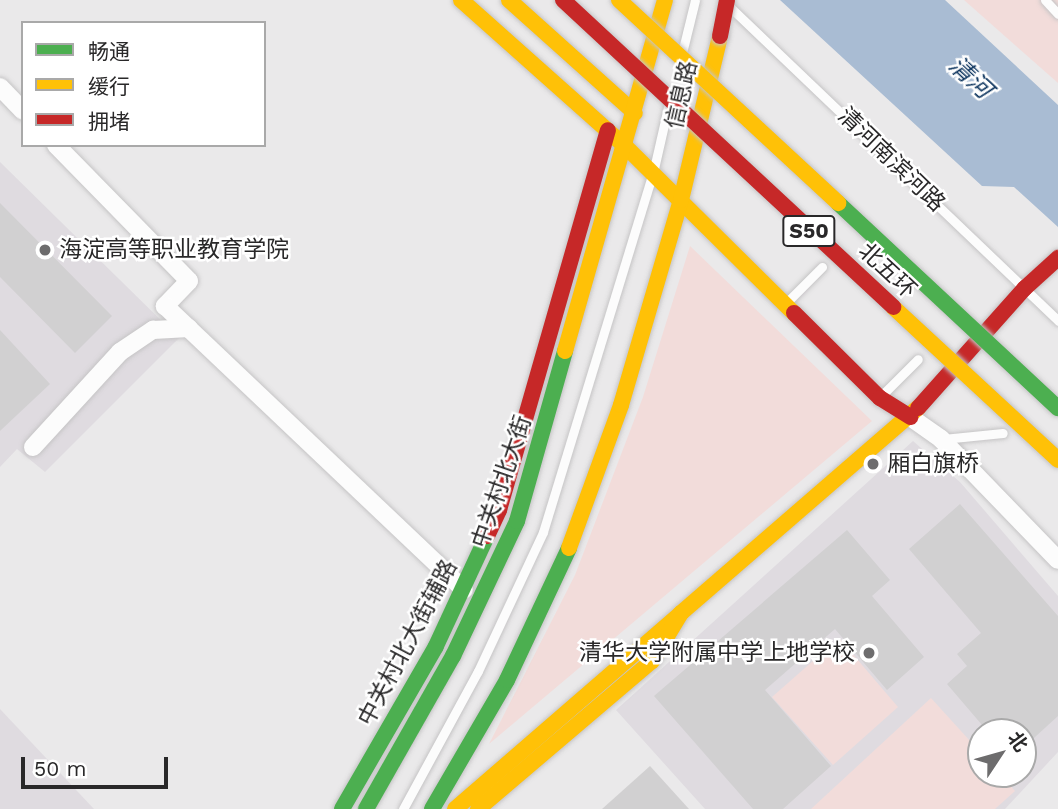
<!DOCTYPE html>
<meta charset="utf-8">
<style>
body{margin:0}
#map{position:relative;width:1058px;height:809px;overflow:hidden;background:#eae9ea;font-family:"Work Sans","Noto Sans SC",sans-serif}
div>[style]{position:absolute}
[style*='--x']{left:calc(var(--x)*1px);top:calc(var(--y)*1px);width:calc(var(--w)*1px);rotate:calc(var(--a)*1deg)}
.built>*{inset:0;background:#dfdbe0}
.green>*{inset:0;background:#f2dcda}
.water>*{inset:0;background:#a9bcd3}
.building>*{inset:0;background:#d1d0d1}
.roads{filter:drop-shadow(0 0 2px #c5c4c5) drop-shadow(0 0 2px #c5c4c5)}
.lane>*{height:9px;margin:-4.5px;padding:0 4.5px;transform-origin:4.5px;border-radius:4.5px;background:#fcfcfc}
.street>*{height:18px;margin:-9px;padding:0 9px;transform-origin:9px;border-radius:9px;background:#fcfcfc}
.fast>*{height:16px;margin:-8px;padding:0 8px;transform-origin:8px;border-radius:8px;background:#4caf50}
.slow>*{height:16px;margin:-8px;padding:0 8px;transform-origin:8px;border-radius:8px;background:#ffc107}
.jam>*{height:16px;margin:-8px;padding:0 8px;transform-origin:8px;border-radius:8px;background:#c62828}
.bridges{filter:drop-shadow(0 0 2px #c5c4c5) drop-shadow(0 0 2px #c5c4c5)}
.fast-bridge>*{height:16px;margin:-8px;padding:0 8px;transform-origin:8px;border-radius:8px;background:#4caf50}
.slow-bridge>*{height:16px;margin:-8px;padding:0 8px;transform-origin:8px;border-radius:8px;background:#ffc107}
.jam-bridge>*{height:16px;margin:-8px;padding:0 8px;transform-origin:8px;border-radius:8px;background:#c62828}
.dots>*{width:19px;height:19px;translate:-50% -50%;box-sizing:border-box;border:4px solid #fff;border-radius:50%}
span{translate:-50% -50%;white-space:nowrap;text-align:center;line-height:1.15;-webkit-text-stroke:5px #fff;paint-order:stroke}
.shield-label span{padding:2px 5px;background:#fff;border:2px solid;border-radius:5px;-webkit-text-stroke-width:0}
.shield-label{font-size:21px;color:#292829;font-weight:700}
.street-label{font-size:23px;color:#292829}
.poi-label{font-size:23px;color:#292829}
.left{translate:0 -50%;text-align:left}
.right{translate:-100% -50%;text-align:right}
.water-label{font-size:24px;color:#0b335d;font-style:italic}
.legend{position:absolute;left:21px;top:21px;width:245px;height:126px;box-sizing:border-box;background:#fff;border:2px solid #a9a9a9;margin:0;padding:9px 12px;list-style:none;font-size:21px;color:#292829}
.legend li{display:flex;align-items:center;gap:14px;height:35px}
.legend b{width:35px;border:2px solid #a9a9a9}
.north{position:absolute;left:967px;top:718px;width:70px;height:70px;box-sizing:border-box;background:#fff;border:2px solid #a9a9a9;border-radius:50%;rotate:54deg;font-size:19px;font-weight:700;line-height:28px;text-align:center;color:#292829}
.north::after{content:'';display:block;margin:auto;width:24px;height:32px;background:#6d6c6d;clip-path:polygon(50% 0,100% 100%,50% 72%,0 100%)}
.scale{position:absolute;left:21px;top:757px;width:147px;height:32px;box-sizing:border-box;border:4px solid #292829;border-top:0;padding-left:9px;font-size:21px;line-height:24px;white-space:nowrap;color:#292829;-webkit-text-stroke:5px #fff;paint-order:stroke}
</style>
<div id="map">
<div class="built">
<div style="clip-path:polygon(0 162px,179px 338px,45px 472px,17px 449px,0 467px)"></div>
<div style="clip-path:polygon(evenodd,913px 441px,960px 482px,1058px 596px,1058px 752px,1005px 809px,705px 809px,616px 710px,913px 441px,981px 732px,1023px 732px,1023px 774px,981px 774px,981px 732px)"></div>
<div style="clip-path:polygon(0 709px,94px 809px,0 809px)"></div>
</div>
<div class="green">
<div style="clip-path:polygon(964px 0,1058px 0,1058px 83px)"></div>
<div style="clip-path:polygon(690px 246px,872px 421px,489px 744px,575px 575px,643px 397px)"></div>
<div style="clip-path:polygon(839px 638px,898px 707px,833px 765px,772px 697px)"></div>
<div style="clip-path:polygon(931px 698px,981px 753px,981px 774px,1000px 774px,1015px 791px,995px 809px,811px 809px)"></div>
</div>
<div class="water">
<div style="clip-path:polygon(780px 0,945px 0,1058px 105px,1058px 227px,1014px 187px,982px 186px)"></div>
</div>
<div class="building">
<div style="clip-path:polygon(0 203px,112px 316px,75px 353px,0 277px)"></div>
<div style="clip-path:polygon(0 330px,50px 384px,0 431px)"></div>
<div style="clip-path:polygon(960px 504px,1058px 616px,1058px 716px,1023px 748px,1023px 732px,988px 732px,947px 684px,967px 666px,957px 654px,981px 633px,909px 549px)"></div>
<div style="clip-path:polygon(847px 530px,890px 580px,872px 596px,924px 657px,887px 690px,835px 629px,765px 690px,831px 766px,783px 809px,753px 809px,654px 696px)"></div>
<div style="clip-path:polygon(650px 766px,689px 809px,602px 809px)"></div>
</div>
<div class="roads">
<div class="lane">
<div style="--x:1045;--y:0;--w:19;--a:47"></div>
<div style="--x:731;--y:8;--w:453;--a:43.7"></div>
<div style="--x:683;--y:49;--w:50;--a:-76.2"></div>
<div style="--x:786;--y:303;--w:51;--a:-45"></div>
<div style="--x:881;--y:396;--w:52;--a:-45"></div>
<div style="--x:943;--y:439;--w:60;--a:-5.7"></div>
<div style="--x:403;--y:809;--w:157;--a:-61.5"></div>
<div style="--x:478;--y:671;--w:153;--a:-64.9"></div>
<div style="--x:543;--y:532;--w:375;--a:-73"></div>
<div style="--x:653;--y:173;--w:68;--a:-77.2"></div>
</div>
<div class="street">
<div style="--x:0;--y:87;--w:33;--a:46"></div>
<div style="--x:56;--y:145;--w:190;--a:45.6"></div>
<div style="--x:189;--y:281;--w:35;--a:134"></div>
<div style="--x:165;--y:306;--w:412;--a:43.5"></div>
<div style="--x:910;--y:417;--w:38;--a:35"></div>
<div style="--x:941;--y:439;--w:168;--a:46"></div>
<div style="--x:33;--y:447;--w:129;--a:-47.5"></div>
<div style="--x:120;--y:352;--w:40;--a:-34"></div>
<div style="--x:153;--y:330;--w:36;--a:-3"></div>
</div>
<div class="fast">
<div style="--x:342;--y:809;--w:188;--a:-60"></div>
<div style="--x:436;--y:646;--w:121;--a:-65.1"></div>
<div style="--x:366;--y:809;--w:176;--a:-60.4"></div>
<div style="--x:453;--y:656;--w:149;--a:-64.6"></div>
<div style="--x:517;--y:521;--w:177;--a:-74.2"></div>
<div style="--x:432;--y:809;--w:149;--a:-59.8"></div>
<div style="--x:507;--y:680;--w:146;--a:-64.8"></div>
</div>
<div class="slow">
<div style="--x:461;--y:0;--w:221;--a:41.7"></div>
<div style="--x:626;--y:147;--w:236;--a:44.7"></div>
<div style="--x:509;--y:0;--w:169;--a:41.9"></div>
<div style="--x:565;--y:351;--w:365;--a:-74.1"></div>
<div style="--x:569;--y:548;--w:152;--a:-70"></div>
<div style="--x:621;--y:405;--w:214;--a:-73.7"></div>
<div style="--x:681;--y:200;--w:169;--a:-76.6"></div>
<div style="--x:455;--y:809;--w:299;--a:-40.9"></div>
<div style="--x:478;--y:809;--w:228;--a:-40.4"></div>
<div style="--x:652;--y:661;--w:56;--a:-58.9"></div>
<div style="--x:681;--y:613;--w:313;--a:-40.9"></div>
</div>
<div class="jam">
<div style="--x:794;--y:313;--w:121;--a:44.7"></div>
<div style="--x:880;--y:398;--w:36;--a:32"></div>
<div style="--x:918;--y:408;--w:161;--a:-48.3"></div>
<div style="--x:1025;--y:288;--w:45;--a:-42.3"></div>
<div style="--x:487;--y:536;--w:29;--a:-65"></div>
<div style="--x:499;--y:510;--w:395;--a:-74"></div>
</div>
</div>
<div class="bridges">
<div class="fast-bridge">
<div style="--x:838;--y:203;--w:301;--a:43"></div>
</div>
<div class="slow-bridge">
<div style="--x:619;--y:0;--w:299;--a:42.8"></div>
<div style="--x:893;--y:307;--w:225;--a:42.8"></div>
</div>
<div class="jam-bridge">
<div style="--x:563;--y:0;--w:451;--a:42.9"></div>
<div style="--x:720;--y:36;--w:37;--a:-79"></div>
</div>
</div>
<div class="dots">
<div style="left:45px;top:250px;background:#6d6c6d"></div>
<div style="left:873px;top:464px;background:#6d6c6d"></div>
<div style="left:869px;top:653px;background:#6d6c6d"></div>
</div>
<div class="shield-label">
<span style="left:809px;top:231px">S50</span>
</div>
<div class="street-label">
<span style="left:682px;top:95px;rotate:-77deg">信息路</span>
<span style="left:891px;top:160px;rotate:44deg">清河南滨河路</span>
<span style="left:887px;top:271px;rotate:43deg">北五环</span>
<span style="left:502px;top:482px;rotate:-71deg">中关村北大街</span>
<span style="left:408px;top:643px;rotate:-62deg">中关村北大街辅路</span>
</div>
<div class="poi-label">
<span class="left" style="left:59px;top:250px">海淀高等职业教育学院</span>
<span class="left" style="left:887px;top:464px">厢白旗桥</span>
<span class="right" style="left:855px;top:653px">清华大学附属中学上地学校</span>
</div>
<div class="water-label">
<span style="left:970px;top:78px;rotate:43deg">清河</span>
</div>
<ul class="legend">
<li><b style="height:9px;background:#4caf50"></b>畅通</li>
<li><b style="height:9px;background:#ffc107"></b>缓行</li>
<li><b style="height:9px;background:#c62828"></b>拥堵</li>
</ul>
<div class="north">北</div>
<div class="scale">50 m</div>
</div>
